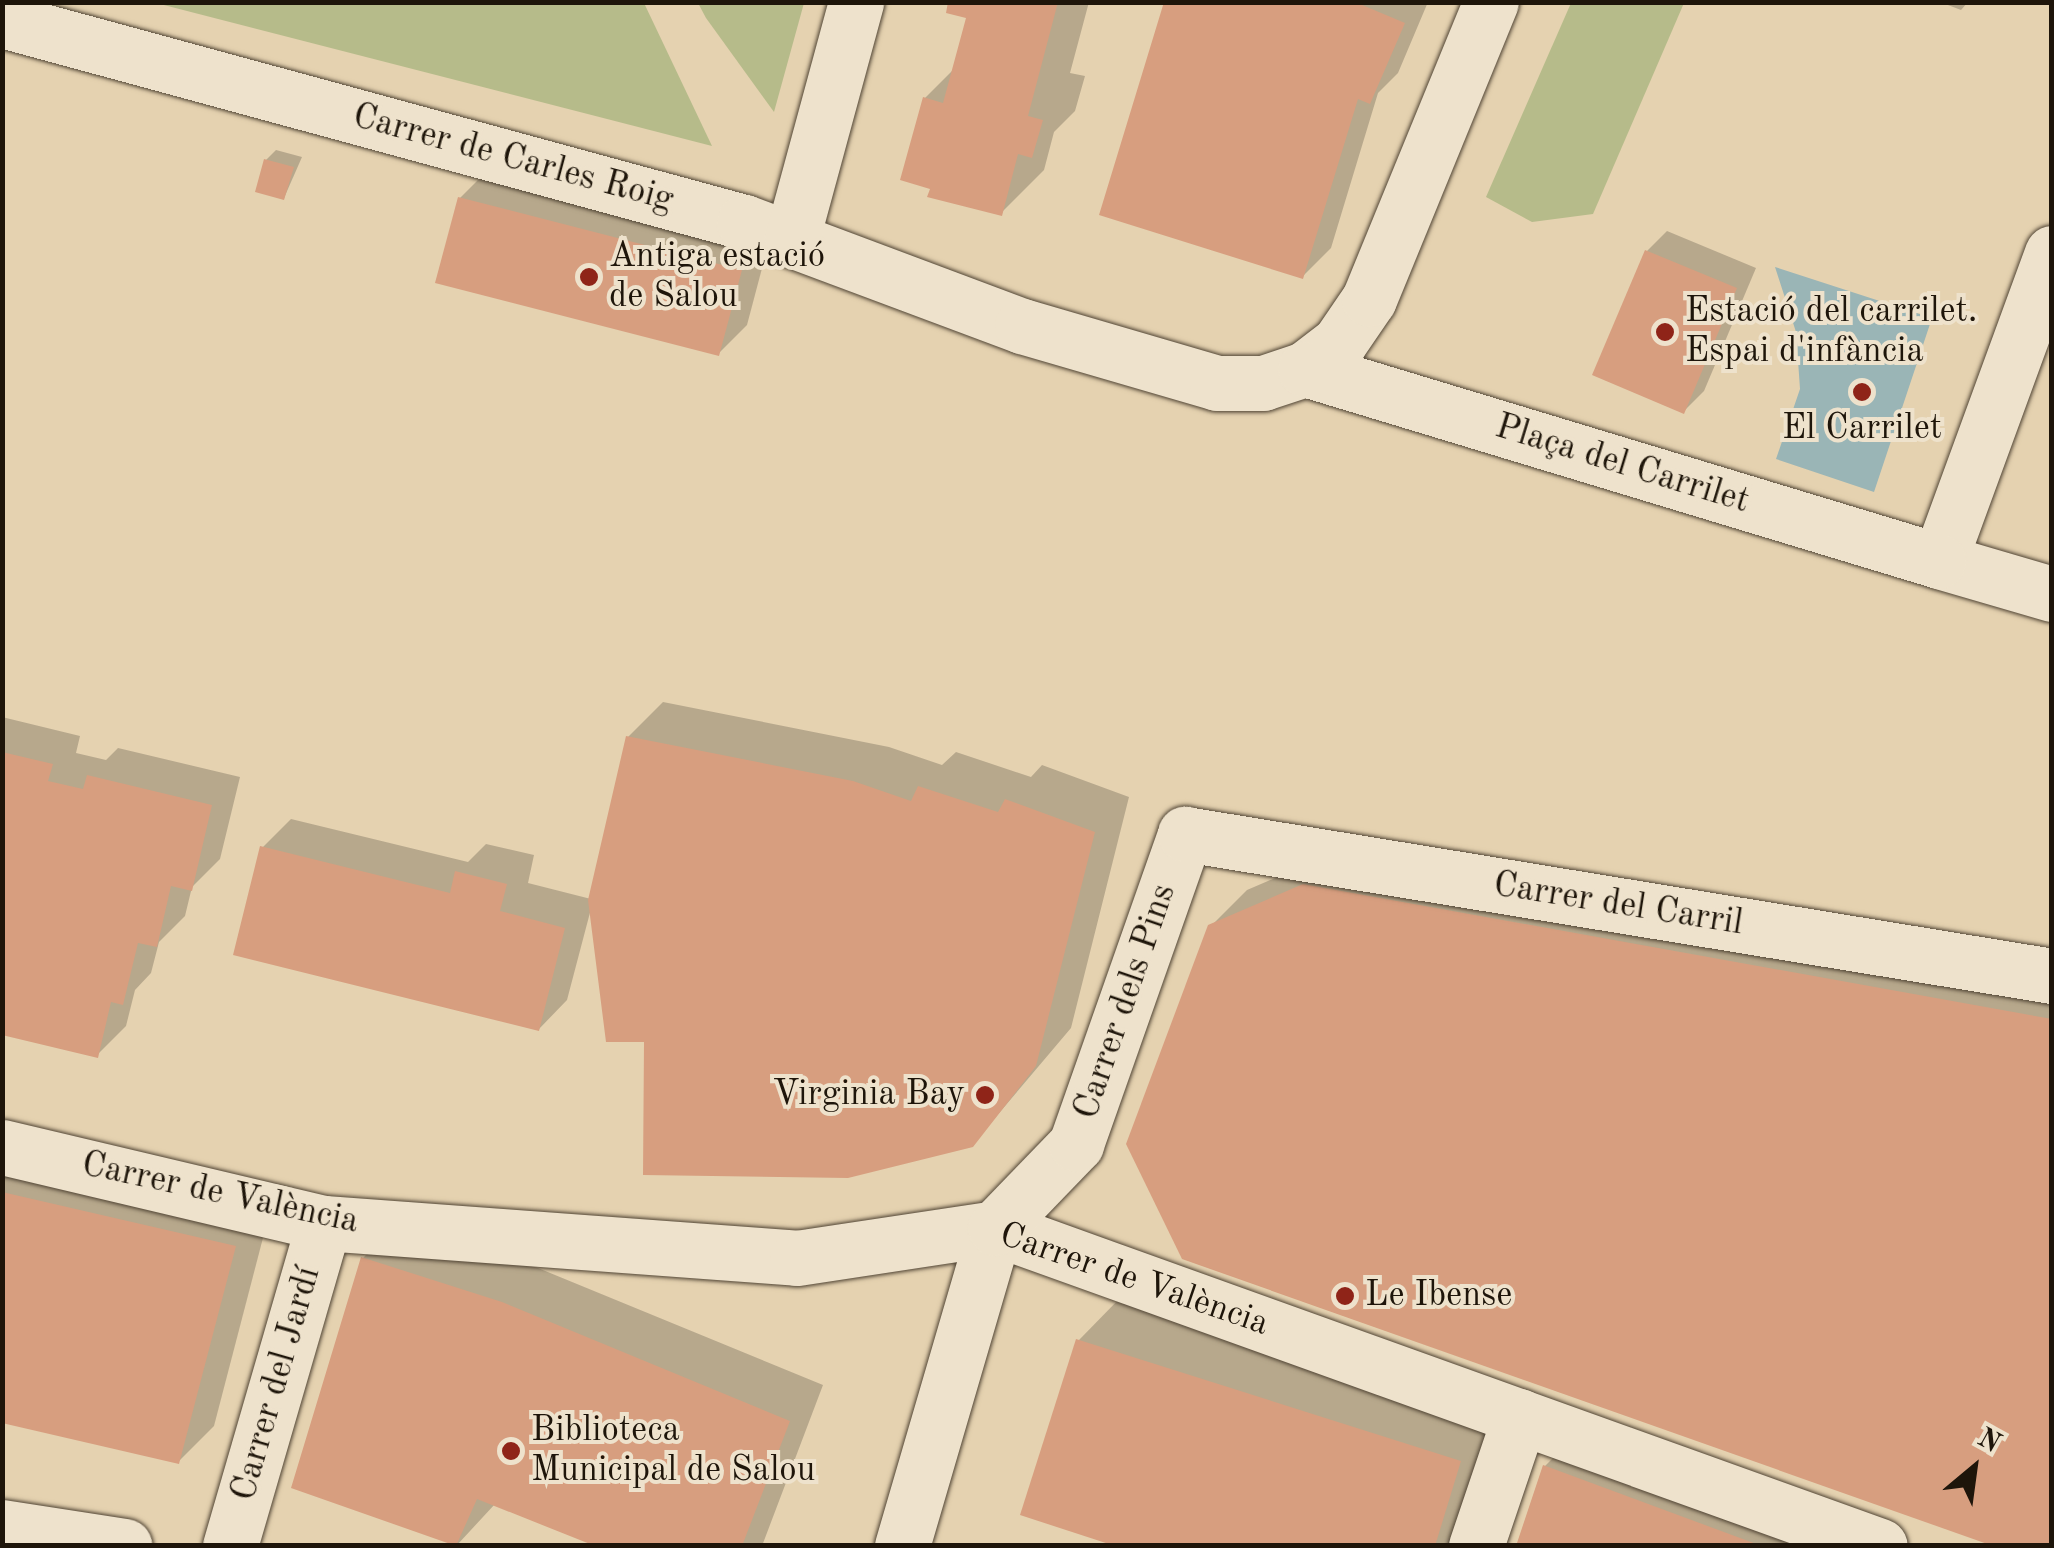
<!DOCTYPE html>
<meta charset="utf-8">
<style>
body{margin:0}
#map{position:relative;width:2054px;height:1548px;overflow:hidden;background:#e5d2b0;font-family:"Old Standard TT",serif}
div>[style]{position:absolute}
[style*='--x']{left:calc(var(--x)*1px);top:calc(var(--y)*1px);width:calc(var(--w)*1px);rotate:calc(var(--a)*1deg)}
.green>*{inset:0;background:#b6bb8a}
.water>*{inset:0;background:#9ab5b6}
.shadow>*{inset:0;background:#0003}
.building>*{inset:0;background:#d79e7f}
.roads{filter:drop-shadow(0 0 2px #504434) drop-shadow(0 0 2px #504434)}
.minor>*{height:55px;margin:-27.5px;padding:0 27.5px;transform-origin:27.5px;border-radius:27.5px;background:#eee2cc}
.dots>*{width:28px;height:28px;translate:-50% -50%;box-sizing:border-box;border:5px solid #eee2cc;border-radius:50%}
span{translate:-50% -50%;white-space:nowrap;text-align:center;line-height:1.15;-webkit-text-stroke:8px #eee2cc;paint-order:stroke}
.street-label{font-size:35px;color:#1e150a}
.poi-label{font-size:35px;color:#1e150a}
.left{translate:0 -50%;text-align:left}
.right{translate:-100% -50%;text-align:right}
.frame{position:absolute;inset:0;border:5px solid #1e150a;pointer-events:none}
.north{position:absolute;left:1924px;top:1418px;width:100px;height:100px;-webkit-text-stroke:8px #eee2cc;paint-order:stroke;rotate:29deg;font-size:28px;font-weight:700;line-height:40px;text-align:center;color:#1e150a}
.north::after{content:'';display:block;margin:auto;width:35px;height:45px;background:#1e150a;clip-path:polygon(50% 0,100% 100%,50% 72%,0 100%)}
</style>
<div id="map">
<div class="green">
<div style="clip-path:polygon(156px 3px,644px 3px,712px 146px)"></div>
<div style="clip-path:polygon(698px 3px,804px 3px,774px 112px,706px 18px)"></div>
<div style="clip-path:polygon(1571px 3px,1684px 3px,1593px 214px,1532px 222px,1486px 197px)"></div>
</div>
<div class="water">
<div style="clip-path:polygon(1775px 267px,1932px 318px,1874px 492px,1776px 459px,1800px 389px,1796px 332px)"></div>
</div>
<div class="shadow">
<div style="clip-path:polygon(951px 2px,1089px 2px,1070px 73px,1085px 76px,1075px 111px,1054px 132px,1044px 170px,1001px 213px,925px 98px,955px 68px,969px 17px)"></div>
<div style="clip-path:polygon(1167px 2px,1428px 2px,1398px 73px,1378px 93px,1331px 248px,1303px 276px)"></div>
<div style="clip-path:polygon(1940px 2px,1968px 2px,1961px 10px)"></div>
<div style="clip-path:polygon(276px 150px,302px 157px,284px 198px,266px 160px)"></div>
<div style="clip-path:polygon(489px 169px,769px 242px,747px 325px,718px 354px,460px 198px)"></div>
<div style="clip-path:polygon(1667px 231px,1756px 268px,1704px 391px,1684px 411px,1647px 251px)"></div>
<div style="clip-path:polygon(663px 702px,889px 747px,942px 765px,956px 752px,1031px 777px,1042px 765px,1129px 797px,1071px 1028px,972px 1145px,647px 1039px,592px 905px,567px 1000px,539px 1029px,262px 848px,291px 819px,468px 862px,486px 844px,534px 855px,528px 883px,591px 899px,628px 737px)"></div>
<div style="clip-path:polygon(2px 717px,80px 736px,76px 753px,106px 760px,118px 748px,240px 777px,220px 859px,192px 887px,185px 916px,159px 942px,151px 973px,135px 990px,126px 1026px,97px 1055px,2px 1032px)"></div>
<div style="clip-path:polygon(1341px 850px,2052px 978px,2052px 1546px,1211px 926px,1247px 890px)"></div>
<div style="clip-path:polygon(2px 1149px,270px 1211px,214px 1426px,179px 1461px,2px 1420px)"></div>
<div style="clip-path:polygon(398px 1223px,538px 1268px,823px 1385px,762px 1546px,602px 1546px,495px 1504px,458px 1544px,294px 1486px,363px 1258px)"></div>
<div style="clip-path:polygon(1122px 1296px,1503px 1418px,1463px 1546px,1123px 1546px,1079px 1340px)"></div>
<div style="clip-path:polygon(1580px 1431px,1889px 1546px,1518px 1546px,1545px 1466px)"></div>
</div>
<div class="building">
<div style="clip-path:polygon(948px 2px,1058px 2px,1028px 116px,1043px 120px,1032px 158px,1018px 154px,1002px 216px,927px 197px,930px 189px,900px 180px,923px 97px,943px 103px,966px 18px,946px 13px)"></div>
<div style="clip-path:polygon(1164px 2px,1355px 2px,1405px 23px,1370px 104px,1358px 99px,1303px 279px,1099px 215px)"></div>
<div style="clip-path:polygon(264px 159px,294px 167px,284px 200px,255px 192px)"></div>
<div style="clip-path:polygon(458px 197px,742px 270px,719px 356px,435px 283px)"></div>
<div style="clip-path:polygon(1645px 250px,1737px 288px,1684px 414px,1592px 375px)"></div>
<div style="clip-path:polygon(626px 736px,853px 781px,911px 801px,918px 786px,998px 812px,1005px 799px,1095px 832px,1036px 1066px,973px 1147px,848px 1178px,643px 1175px,644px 1042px,606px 1042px,588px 900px)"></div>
<div style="clip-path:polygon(2px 752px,53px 764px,48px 781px,83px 789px,87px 775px,212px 805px,192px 891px,171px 886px,157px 947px,138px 943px,123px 1005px,111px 1002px,98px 1058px,2px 1035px)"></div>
<div style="clip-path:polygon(260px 846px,450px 893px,455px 871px,507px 884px,500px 911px,565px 928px,539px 1031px,233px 955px)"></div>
<div style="clip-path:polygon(1303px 884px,2052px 1019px,2052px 1546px,1993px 1546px,1182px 1259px,1126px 1144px,1208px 925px)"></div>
<div style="clip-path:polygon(2px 1192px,236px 1246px,179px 1464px,2px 1423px)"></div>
<div style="clip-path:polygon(361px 1257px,502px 1302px,790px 1421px,742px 1546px,595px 1546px,477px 1499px,456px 1546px,291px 1488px)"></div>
<div style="clip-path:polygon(1076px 1339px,1461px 1461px,1435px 1546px,1115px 1546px,1020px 1515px)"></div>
<div style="clip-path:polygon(1543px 1465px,1759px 1545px,1759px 1546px,1516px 1546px)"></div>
</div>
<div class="roads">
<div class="minor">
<div style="--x:2;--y:20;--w:769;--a:15.23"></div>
<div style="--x:744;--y:222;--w:297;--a:20.5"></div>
<div style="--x:1022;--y:326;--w:203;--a:16.3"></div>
<div style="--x:1217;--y:383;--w:46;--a:0"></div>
<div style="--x:1263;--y:383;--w:44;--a:-18.4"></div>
<div style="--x:1305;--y:369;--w:43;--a:-37.4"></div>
<div style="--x:1339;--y:343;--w:53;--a:-55.7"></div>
<div style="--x:1369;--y:299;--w:321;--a:-67.7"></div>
<div style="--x:792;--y:238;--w:245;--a:-74.8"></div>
<div style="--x:2052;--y:253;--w:328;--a:110.1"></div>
<div style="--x:1939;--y:561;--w:118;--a:16.3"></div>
<div style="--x:1305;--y:369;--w:662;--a:16.85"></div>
<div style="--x:2;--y:1147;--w:331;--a:13.3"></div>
<div style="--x:324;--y:1223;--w:474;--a:4.2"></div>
<div style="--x:797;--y:1258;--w:200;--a:-8.6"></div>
<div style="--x:995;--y:1228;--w:940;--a:19.76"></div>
<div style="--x:2;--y:1527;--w:124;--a:8.8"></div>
<div style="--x:230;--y:1546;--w:336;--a:-73.8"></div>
<div style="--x:902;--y:1546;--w:331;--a:-73.7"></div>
<div style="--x:995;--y:1228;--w:117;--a:-46"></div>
<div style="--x:1076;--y:1144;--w:329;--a:-70.6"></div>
<div style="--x:1185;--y:834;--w:879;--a:9.3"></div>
<div style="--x:1476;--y:1546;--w:137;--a:-71.3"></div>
</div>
</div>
<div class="dots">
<div style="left:589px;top:277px;background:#8f2418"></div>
<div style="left:1665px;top:332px;background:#8f2418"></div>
<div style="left:1862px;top:392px;background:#8f2418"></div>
<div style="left:985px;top:1095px;background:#8f2418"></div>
<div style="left:1345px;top:1296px;background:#8f2418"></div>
<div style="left:511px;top:1451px;background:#8f2418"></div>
</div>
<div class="street-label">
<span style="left:513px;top:159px;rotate:15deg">Carrer de Carles Roig</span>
<span style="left:1622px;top:465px;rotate:17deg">Plaça del Carrilet</span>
<span style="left:1618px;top:905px;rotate:9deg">Carrer del Carril</span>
<span style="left:1126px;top:1002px;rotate:-71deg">Carrer dels Pins</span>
<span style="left:220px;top:1194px;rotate:12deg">Carrer de València</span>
<span style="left:1134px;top:1280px;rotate:19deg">Carrer de València</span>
<span style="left:277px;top:1384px;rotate:-74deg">Carrer del Jardí</span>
</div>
<div class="poi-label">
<span class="left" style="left:609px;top:277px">Antiga estació<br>de Salou</span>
<span class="left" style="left:1685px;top:332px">Estació del carrilet.<br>Espai d'infància</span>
<span style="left:1862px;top:429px">El Carrilet</span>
<span class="right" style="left:965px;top:1095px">Virginia Bay</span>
<span class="left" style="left:1365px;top:1296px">Le Ibense</span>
<span class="left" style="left:531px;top:1451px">Biblioteca<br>Municipal de Salou</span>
</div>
<div class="frame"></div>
<div class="north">N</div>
</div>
